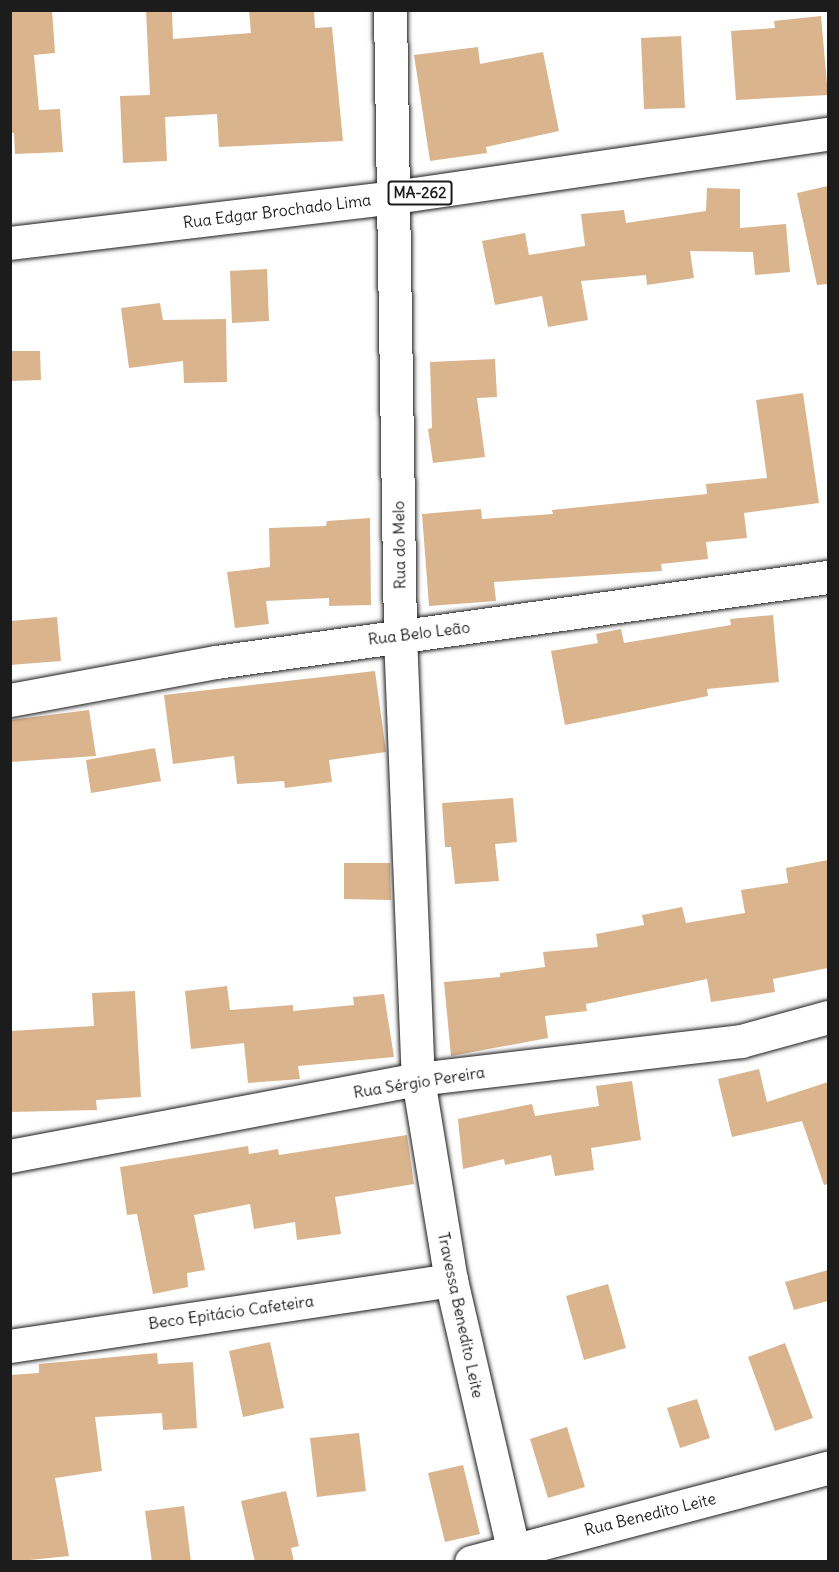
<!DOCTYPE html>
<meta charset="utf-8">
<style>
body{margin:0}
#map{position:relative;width:839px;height:1572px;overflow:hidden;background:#fff;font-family:Delius,sans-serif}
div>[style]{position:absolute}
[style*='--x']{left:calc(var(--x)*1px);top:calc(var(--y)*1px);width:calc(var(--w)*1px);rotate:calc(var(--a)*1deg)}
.building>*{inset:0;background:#dab48c}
.roads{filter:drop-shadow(0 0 2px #1c1c1c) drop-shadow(0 0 2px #1c1c1c)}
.minor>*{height:33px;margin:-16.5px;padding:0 16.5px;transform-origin:16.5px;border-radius:16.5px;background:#fff}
.major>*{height:33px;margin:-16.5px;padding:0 16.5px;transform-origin:16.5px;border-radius:16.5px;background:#fff}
span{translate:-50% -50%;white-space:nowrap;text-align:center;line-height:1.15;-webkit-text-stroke:5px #fff;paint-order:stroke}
.shield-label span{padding:2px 4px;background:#fff;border:2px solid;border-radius:4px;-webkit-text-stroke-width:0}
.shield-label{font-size:15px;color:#1c1c1c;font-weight:700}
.street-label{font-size:16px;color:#1c1c1c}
.frame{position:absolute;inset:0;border:12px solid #1c1c1c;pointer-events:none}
</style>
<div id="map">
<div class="building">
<div style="clip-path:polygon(10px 10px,52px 10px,55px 53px,34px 55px,39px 110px,60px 109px,63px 152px,15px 154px,14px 133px,10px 133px)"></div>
<div style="clip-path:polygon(146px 10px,172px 10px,173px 39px,251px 33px,249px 10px,314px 10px,315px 28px,332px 27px,343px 141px,219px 147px,217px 114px,165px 117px,167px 161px,123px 163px,120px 96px,150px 95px)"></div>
<div style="clip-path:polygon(821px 16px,828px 95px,736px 100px,731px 31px,775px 28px,774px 21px)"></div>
<div style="clip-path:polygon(681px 36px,685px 108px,644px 109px,641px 38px)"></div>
<div style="clip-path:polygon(478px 47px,480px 64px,543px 52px,559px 131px,486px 147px,487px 153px,430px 161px,414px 55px)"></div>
<div style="clip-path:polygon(828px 186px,828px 284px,817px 285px,797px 193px)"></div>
<div style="clip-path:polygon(707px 188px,740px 189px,740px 228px,786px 224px,790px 272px,755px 275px,753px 252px,690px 251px,694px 278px,647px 285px,646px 275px,581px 281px,588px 320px,548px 327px,542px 296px,495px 305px,482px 241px,525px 233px,529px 255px,585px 246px,581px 214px,624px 210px,626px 223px,706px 211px)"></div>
<div style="clip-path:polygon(267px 269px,269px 321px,232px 323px,230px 271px)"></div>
<div style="clip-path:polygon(160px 303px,163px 320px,226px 319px,227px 382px,184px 383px,183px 361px,129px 368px,121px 308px)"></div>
<div style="clip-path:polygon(10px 351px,40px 351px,41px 380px,10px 381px)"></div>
<div style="clip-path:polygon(495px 359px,497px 397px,477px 398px,485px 457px,433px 463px,428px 429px,432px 428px,430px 362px)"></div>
<div style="clip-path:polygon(803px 393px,819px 503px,744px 513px,747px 538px,706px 542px,708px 559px,661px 564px,662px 571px,494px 582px,496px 601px,429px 606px,422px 514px,481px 509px,482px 519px,553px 514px,552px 510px,707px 494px,706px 484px,767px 478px,756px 400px)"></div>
<div style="clip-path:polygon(370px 518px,371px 605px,329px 606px,329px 598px,266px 601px,269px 624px,235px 628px,227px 572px,270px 567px,269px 528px,326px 526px,327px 521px)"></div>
<div style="clip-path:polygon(773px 615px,779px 682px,707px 689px,708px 696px,565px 725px,551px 651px,598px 643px,596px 634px,621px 629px,624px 643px,731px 625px,730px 619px)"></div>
<div style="clip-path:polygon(57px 617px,61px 661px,10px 665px,10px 621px)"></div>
<div style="clip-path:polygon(375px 671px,386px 752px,329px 760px,332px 782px,285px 788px,284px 781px,237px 784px,234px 756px,173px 764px,164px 695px)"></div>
<div style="clip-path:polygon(89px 710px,96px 756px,10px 762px,10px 720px)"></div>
<div style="clip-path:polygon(155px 748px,161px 781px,91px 793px,86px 760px)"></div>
<div style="clip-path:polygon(513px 798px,517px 842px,495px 844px,499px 881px,455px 884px,451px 847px,445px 847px,442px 803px)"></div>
<div style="clip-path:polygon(828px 860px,828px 968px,773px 979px,775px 992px,711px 1002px,707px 979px,586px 1004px,587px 1011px,545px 1016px,548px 1038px,451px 1056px,444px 982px,500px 977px,500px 973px,545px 967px,543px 952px,598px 947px,596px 934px,644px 925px,642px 915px,682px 907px,686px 923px,745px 913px,741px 890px,788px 883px,786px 868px)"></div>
<div style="clip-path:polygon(344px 863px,390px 863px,391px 900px,344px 899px)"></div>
<div style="clip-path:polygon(227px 986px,230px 1010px,293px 1005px,293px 1011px,354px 1005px,353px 997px,384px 994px,394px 1057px,298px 1066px,300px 1079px,248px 1083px,244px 1043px,191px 1049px,185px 991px)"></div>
<div style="clip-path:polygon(135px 991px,141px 1097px,96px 1100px,97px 1110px,10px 1112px,10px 1031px,94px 1026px,92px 993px)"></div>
<div style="clip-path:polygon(759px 1069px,767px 1102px,828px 1082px,828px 1184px,824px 1185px,802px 1121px,732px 1137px,718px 1079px)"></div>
<div style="clip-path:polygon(632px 1081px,641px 1140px,591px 1148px,594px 1170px,555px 1176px,551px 1155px,505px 1165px,504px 1159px,463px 1169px,458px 1119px,532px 1104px,535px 1116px,599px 1106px,596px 1086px)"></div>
<div style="clip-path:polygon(407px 1135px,414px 1184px,335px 1197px,341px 1234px,297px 1240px,295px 1222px,254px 1229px,250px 1204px,194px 1215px,205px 1270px,187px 1273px,188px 1287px,153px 1294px,137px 1214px,127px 1215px,120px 1167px,248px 1146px,249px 1154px,278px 1149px,279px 1155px)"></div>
<div style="clip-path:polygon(828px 1270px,828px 1301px,794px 1310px,785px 1282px)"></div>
<div style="clip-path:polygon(608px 1284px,626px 1348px,584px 1360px,566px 1296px)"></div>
<div style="clip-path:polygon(270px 1342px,284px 1408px,243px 1417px,229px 1351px)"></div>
<div style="clip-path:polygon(785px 1343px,813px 1418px,775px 1431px,748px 1357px)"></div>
<div style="clip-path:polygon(157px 1353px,158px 1364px,193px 1362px,197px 1428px,163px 1430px,162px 1413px,95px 1417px,102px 1471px,55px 1478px,69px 1556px,10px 1562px,10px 1375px,39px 1373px,39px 1364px)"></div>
<div style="clip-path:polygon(697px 1399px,710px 1438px,680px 1448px,667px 1408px)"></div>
<div style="clip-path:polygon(567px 1427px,585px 1487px,548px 1498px,530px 1439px)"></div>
<div style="clip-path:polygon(359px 1433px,366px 1491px,317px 1497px,310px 1438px)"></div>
<div style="clip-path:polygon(463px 1465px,480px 1534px,445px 1542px,428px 1473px)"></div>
<div style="clip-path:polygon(286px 1491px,299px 1546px,291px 1548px,294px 1562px,255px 1562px,241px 1501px)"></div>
<div style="clip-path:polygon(184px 1506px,191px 1562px,152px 1562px,145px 1511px)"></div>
</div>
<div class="roads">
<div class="minor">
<div style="--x:390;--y:10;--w:625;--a:89.08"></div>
<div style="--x:400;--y:635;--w:444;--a:87.7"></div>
<div style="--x:418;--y:1079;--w:204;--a:80.7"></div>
<div style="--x:451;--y:1280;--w:276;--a:77"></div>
<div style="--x:10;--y:700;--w:209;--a:-10.5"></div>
<div style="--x:216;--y:662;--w:618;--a:-7.91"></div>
<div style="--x:10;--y:1156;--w:415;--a:-10.7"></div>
<div style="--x:418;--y:1079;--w:325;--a:-6.7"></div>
<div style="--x:741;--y:1041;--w:90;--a:-15.4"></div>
<div style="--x:10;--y:1346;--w:446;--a:-8.5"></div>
<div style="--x:471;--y:1562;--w:369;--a:-14.8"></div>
</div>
<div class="major">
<div style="--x:10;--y:243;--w:387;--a:-6.8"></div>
<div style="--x:394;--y:197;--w:439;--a:-8.3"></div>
</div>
</div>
<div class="shield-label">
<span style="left:420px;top:193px">MA-262</span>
</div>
<div class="street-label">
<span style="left:277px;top:211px;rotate:-7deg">Rua Edgar Brochado Lima</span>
<span style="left:399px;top:545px;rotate:-91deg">Rua do Melo</span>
<span style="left:419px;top:633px;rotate:-7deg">Rua Belo Leão</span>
<span style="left:419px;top:1082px;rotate:-9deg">Rua Sérgio Pereira</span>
<span style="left:231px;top:1312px;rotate:-8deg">Beco Epitácio Cafeteira</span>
<span style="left:461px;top:1315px;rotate:78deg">Travessa Benedito Leite</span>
<span style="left:650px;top:1514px;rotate:-14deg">Rua Benedito Leite</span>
</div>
<div class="frame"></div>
</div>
